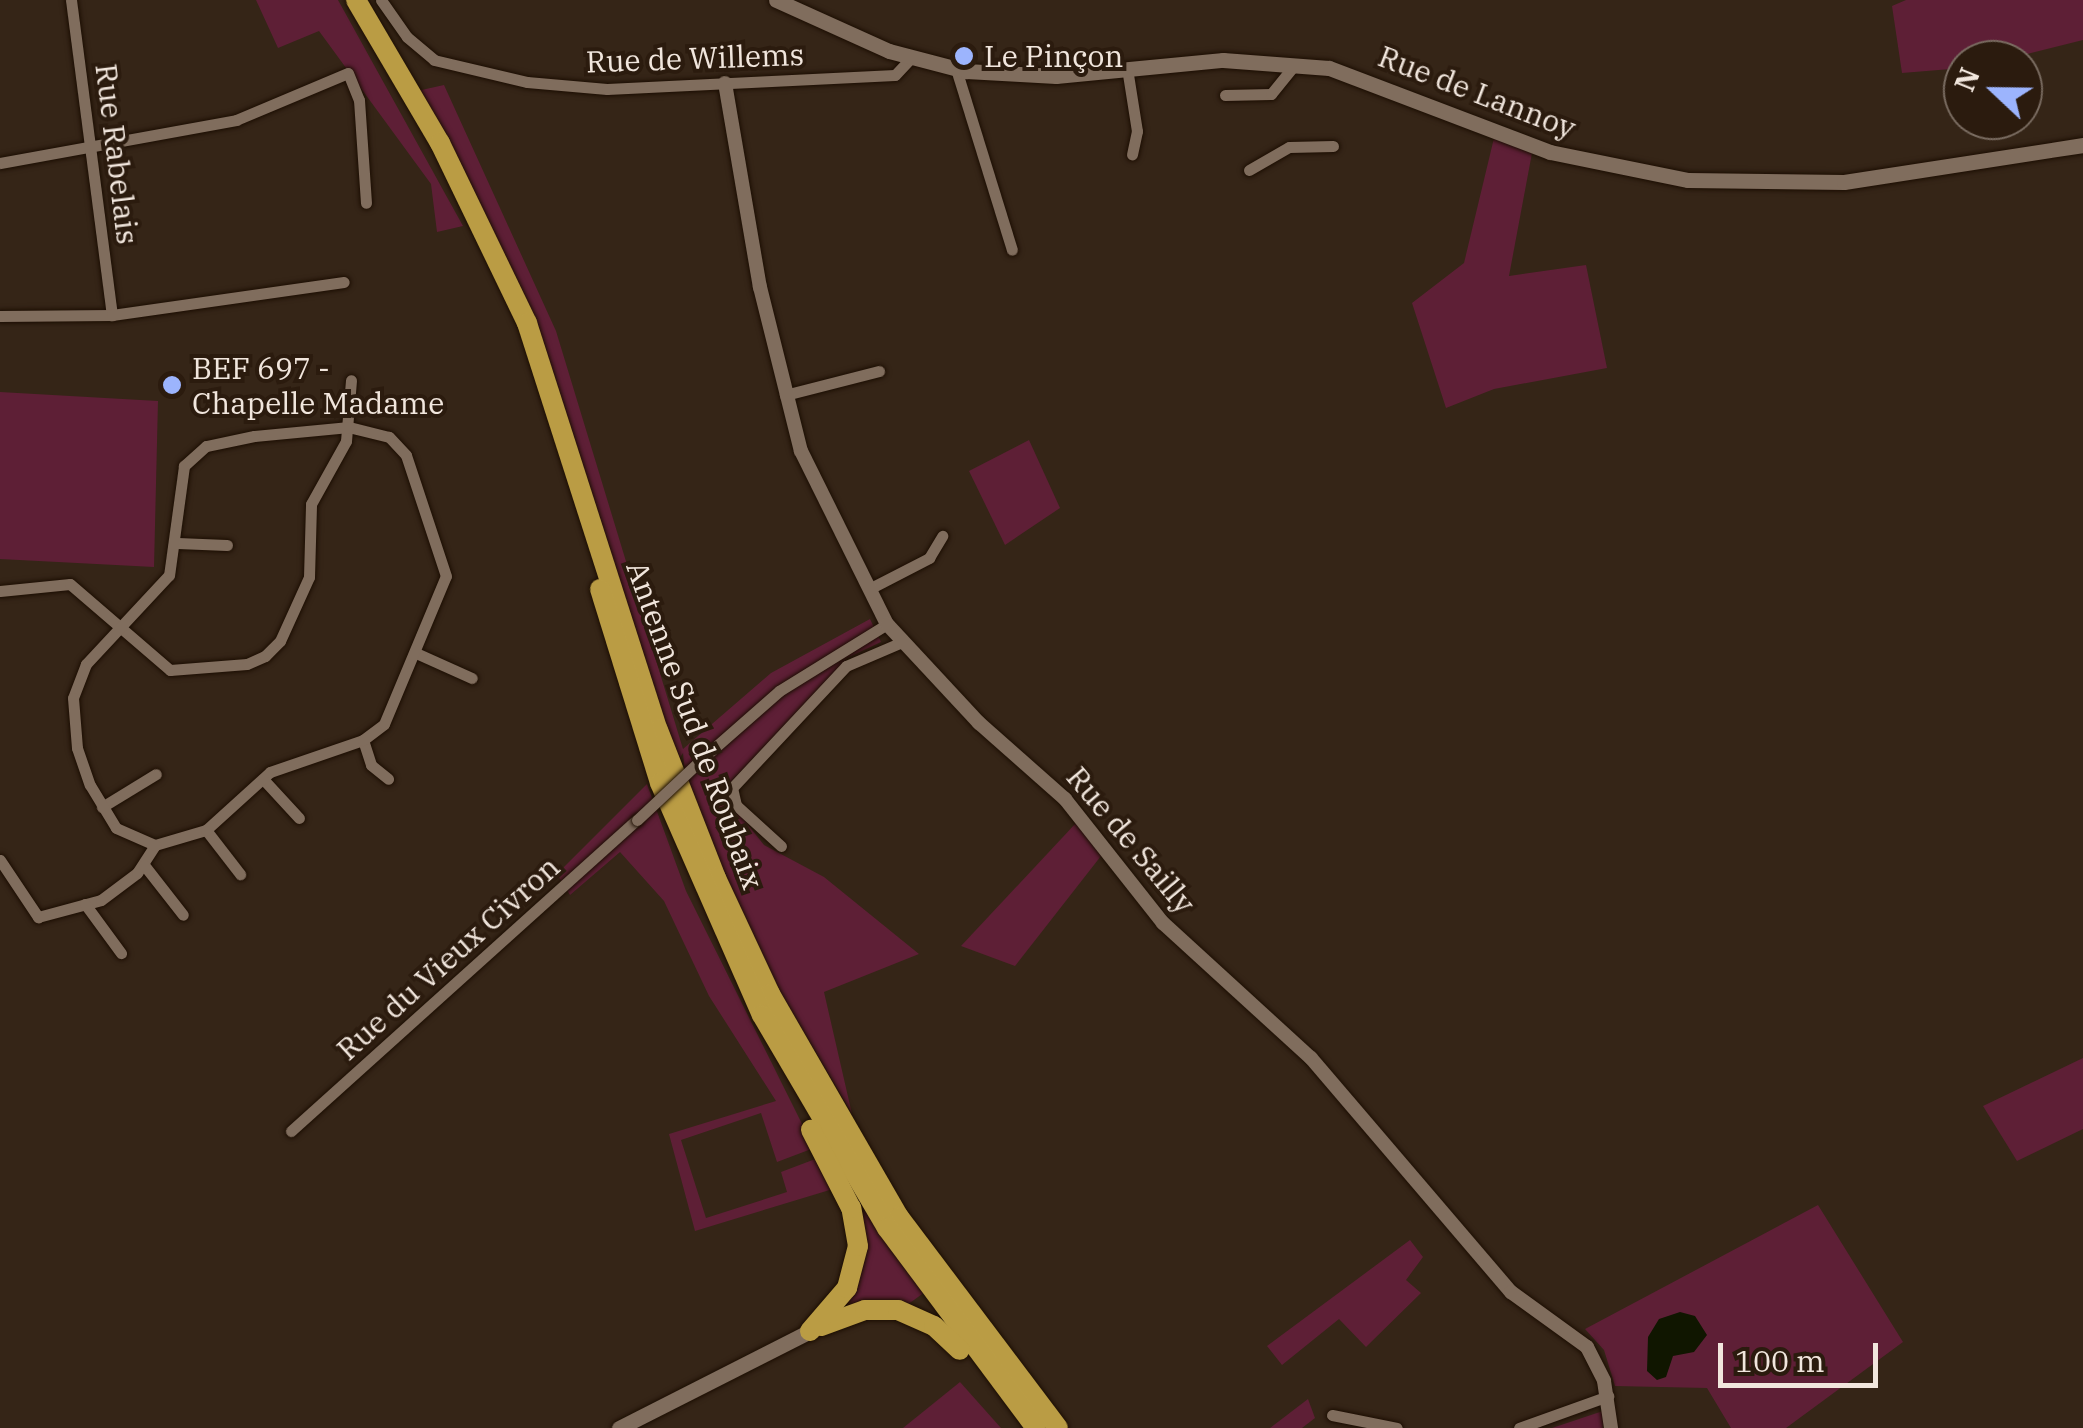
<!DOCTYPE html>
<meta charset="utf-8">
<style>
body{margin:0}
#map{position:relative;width:2083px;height:1428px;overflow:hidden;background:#352517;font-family:"IBM Plex Serif",serif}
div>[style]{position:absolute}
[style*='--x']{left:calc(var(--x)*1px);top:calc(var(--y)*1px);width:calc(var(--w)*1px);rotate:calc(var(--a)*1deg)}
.green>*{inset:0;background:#5e1f36}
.water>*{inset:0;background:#101600}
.roads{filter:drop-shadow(0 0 2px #1c0e03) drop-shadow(0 0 2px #1c0e03)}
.minor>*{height:11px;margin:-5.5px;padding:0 5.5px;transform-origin:5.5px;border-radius:5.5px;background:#806d5d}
.tertiary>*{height:14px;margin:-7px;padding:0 7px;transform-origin:7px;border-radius:7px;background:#806d5d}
.secondary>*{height:15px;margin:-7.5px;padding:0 7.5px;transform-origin:7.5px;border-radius:7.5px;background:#806d5d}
.trunk>*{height:20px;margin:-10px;padding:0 10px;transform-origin:10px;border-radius:10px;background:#ba9c44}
.bridges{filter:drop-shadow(0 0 2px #1c0e03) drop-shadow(0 0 2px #1c0e03)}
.minor-bridge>*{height:11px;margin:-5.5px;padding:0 5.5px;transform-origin:5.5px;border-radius:5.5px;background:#806d5d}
.dots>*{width:28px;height:28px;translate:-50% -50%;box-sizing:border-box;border:5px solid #2b1b0e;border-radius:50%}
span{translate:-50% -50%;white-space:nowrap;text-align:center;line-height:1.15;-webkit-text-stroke:8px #2b1b0e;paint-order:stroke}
.poi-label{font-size:30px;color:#f1e6dd}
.left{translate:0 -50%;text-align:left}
.street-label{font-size:30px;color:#f1e6dd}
.north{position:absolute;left:1943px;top:40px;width:100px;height:100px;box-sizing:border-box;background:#2b1b0e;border:2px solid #7a6c61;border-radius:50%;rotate:292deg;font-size:28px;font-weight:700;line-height:40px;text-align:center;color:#f1e6dd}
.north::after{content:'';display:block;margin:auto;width:35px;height:45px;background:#9cb4fd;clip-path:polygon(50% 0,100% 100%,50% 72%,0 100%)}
.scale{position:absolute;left:1718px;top:1343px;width:160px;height:45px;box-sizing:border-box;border:5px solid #f1e6dd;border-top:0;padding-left:12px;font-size:30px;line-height:35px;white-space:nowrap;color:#f1e6dd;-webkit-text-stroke:8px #2b1b0e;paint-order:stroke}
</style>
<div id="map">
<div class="green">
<div style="clip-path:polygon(256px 0,338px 0,463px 226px,437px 232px,431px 184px,319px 31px,278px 48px)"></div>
<div style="clip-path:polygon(1906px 0,2083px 0,2083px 40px,2003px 60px,1963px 60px,1963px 68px,1902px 73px,1892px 6px)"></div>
<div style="clip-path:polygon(444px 85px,556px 331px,683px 749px,771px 673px,870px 619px,881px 642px,847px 658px,727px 786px,729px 801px,764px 845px,824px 877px,919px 954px,824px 992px,852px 1114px,766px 968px,686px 788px,683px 753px,677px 762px,563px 412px,417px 91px)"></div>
<div style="clip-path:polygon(1494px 138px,1532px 153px,1509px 276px,1586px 265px,1607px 368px,1494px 389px,1446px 408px,1412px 303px,1464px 263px)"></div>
<div style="clip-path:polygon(0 392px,158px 401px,154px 567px,0 559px)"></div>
<div style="clip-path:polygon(1029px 440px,1060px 508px,1005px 545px,969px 471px)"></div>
<div style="clip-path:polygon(647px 784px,686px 891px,814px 1148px,777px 1162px,761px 1113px,681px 1140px,706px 1218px,787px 1192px,781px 1172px,818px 1158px,833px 1189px,695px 1231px,669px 1134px,776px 1101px,709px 996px,664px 901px,620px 852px,570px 895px,557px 874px)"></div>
<div style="clip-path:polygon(1076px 823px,1101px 856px,1015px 966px,961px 946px)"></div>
<div style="clip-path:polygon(2083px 1058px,2083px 1129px,2017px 1161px,1983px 1106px)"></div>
<div style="clip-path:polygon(850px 1183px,925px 1292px,907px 1305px,840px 1307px,853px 1287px)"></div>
<div style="clip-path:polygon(1818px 1205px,1903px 1342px,1786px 1428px,1731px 1428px,1707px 1388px,1615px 1386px,1604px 1350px,1585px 1329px)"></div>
<div style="clip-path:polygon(1410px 1240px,1423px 1257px,1406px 1280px,1421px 1293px,1366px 1347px,1339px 1319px,1282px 1365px,1267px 1346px)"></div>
<div style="clip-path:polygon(960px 1382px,1001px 1428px,903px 1428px)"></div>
<div style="clip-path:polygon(1308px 1399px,1315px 1418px,1302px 1428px,1270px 1428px)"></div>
<div style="clip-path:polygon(1603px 1411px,1603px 1428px,1552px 1428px)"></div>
</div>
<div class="water">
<div style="clip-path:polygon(1680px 1312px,1695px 1316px,1707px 1335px,1694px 1352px,1673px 1356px,1666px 1377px,1657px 1380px,1647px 1371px,1648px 1337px,1659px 1319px)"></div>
</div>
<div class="roads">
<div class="minor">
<div style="--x:71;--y:0;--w:318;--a:82.6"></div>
<div style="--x:381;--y:0;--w:45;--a:54.9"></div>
<div style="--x:407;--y:37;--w:35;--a:40"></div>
<div style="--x:434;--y:60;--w:96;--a:13.3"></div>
<div style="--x:527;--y:82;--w:80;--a:5"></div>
<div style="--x:607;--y:89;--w:288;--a:-2.8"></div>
<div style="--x:895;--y:75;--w:23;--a:-47"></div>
<div style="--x:1127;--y:68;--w:64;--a:81"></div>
<div style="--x:1137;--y:131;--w:24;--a:102"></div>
<div style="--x:956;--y:69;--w:189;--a:72.8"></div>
<div style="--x:1225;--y:95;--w:46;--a:-1.2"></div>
<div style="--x:1271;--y:94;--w:38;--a:-51"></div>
<div style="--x:0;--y:163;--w:240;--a:-10.3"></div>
<div style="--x:236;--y:120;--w:121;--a:-22.8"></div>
<div style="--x:348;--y:73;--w:29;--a:68"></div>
<div style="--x:359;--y:100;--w:103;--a:86.1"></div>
<div style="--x:1249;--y:170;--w:46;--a:-29.9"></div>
<div style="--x:1289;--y:147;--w:44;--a:-1.3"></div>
<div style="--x:0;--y:316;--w:112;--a:-0.5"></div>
<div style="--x:112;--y:315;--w:234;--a:-8.1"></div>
<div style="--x:785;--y:395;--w:97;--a:-14.3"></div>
<div style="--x:177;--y:543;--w:50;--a:2.3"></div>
<div style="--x:869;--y:589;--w:68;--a:-27.3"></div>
<div style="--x:929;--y:558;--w:26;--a:-59"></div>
<div style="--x:0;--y:591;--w:70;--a:-5.7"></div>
<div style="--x:70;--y:584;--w:132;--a:40.7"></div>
<div style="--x:170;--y:670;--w:77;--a:-4.5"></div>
<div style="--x:247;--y:664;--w:20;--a:-24"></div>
<div style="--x:265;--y:656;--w:21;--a:-45"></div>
<div style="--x:280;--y:641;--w:70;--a:-65.6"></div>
<div style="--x:309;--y:577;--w:73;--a:-88.4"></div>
<div style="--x:311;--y:504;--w:72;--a:-60.9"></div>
<div style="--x:346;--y:441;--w:61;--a:-85.3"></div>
<div style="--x:416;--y:653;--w:61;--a:24.1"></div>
<div style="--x:363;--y:740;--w:26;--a:72"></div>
<div style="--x:371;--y:765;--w:22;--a:39"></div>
<div style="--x:704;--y:757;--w:100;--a:-41.3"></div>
<div style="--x:779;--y:691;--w:127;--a:-31.8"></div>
<div style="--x:263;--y:779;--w:53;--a:47.3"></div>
<div style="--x:102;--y:807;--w:63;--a:-31.4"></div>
<div style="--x:206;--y:830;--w:56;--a:52.3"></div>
<div style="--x:781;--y:846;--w:61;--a:-137.7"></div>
<div style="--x:736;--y:805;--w:17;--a:-103"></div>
<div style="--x:732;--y:788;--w:167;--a:-46.9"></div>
<div style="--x:846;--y:666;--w:61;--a:-23.2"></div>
<div style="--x:0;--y:860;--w:69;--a:56.3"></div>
<div style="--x:38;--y:917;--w:65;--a:-15.1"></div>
<div style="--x:101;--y:900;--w:45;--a:-36.9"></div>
<div style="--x:137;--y:873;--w:33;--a:-57"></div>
<div style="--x:155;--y:845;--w:53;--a:-16.4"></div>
<div style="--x:206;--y:830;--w:86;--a:-42.2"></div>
<div style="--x:270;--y:772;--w:98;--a:-19"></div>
<div style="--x:363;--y:740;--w:26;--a:-37"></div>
<div style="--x:384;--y:724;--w:160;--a:-67.3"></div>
<div style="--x:446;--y:576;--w:127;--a:-108.3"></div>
<div style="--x:406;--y:455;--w:25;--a:-133"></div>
<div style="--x:389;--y:437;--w:41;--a:-166"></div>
<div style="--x:349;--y:427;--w:95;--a:174.6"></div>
<div style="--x:254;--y:436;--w:49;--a:168.2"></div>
<div style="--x:206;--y:446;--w:30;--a:138"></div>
<div style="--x:184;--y:466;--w:110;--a:97.8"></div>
<div style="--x:169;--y:575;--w:122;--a:133"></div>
<div style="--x:86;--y:664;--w:36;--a:111"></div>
<div style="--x:73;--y:698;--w:50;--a:85.4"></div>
<div style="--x:77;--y:748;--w:39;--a:71"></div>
<div style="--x:90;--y:785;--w:50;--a:58.8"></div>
<div style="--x:116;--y:828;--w:43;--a:23.6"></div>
<div style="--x:144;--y:865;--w:63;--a:52"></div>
<div style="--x:85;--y:904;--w:61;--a:53.7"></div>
<div style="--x:291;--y:1131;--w:465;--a:-42"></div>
<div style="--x:1332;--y:1415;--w:66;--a:11.3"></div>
<div style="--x:1519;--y:1428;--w:95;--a:-19.8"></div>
</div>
<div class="tertiary">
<div style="--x:725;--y:83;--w:207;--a:80.3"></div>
<div style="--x:760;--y:287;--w:169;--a:76"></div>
<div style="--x:801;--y:451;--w:193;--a:63.6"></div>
<div style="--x:887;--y:624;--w:135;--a:47.1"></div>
<div style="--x:979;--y:723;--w:115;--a:41.5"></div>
<div style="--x:1065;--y:799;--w:158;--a:51.7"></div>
<div style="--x:1163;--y:923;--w:200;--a:42.4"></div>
<div style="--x:1311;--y:1058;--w:308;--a:49.5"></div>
<div style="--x:1511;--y:1292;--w:94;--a:35.9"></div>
<div style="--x:1587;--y:1347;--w:38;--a:63"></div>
<div style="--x:1604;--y:1381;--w:48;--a:81.5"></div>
</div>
<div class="secondary">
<div style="--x:776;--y:0;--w:124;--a:24.3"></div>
<div style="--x:889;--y:51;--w:80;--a:14.6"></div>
<div style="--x:966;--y:71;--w:90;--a:3.2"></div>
<div style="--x:1056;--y:76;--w:168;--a:-5.5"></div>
<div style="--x:1223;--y:60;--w:106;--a:4.3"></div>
<div style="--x:1329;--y:68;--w:236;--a:20.8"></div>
<div style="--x:1550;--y:152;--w:141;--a:11.5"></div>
<div style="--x:1688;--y:180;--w:156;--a:0.7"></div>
<div style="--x:1844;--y:182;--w:242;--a:-8.8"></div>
<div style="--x:619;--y:1428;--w:214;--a:-26.9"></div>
</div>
<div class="trunk">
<div style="--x:356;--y:0;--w:166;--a:59.6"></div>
<div style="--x:440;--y:143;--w:200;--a:64.2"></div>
<div style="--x:527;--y:323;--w:428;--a:72.2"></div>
<div style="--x:658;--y:730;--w:159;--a:68.6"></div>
<div style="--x:716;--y:878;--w:128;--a:65"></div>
<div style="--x:770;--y:994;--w:258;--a:60"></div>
<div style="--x:899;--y:1217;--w:264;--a:53"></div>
<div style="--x:600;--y:589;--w:203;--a:72.8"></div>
<div style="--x:660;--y:783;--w:253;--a:66.3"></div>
<div style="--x:762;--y:1015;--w:247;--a:59.6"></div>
<div style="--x:887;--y:1228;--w:249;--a:53.3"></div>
<div style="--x:821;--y:1326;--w:47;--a:-20"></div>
<div style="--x:865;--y:1310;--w:33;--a:0"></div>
<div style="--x:898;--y:1310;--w:39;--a:24"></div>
<div style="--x:934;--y:1326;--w:35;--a:43"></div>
<div style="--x:810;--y:1331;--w:57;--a:-49.3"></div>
<div style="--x:847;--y:1288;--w:43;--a:-75.3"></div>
<div style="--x:858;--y:1246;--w:39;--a:-100"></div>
<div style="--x:851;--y:1208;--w:88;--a:-117.1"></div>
</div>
</div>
<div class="bridges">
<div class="minor-bridge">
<div style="--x:637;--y:820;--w:92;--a:-43.2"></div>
</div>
</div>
<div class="dots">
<div style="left:964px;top:56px;background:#9cb4fd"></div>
<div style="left:172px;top:385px;background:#9cb4fd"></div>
</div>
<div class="poi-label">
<span class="left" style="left:984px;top:56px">Le Pinçon</span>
<span class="left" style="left:192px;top:385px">BEF 697 -<br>Chapelle Madame</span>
</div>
<div class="street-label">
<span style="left:695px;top:58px;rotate:-2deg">Rue de Willems</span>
<span style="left:1477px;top:92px;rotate:21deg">Rue de Lannoy</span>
<span style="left:117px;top:154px;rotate:83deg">Rue Rabelais</span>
<span style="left:695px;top:725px;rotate:70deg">Antenne Sud de Roubaix</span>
<span style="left:1131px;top:840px;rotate:50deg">Rue de Sailly</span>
<span style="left:448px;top:958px;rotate:-42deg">Rue du Vieux Civron</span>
</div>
<div class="north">N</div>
<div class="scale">100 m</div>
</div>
